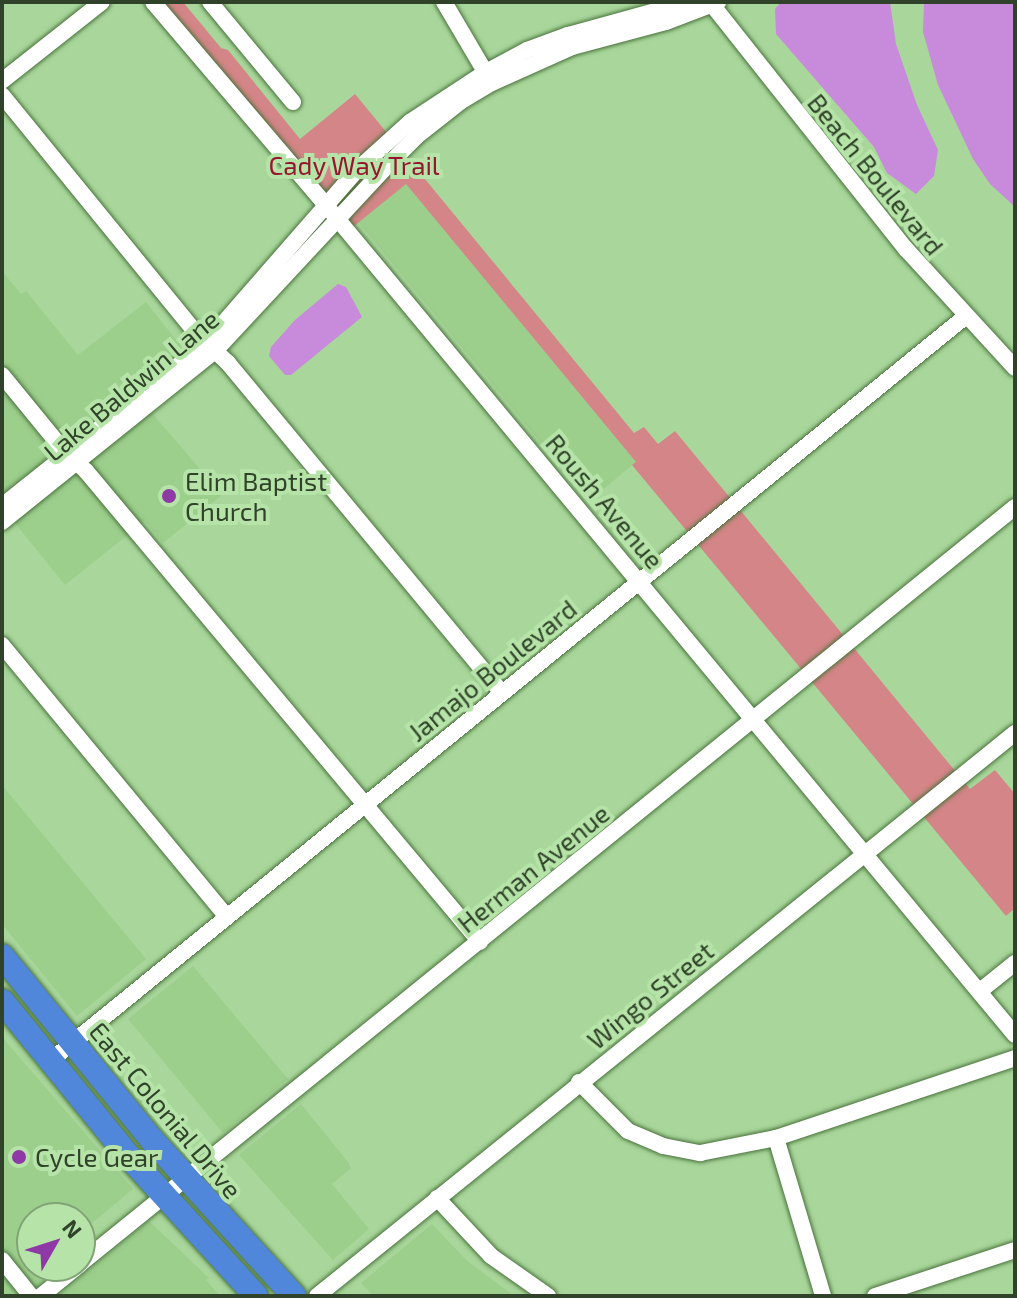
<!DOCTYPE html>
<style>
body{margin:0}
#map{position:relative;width:1017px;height:1298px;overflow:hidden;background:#a9d79b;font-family:"Exo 2",sans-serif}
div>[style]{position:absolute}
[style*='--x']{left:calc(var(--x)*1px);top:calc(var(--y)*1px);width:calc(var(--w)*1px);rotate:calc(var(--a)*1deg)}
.built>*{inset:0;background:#9cce8c}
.green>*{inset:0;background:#d48587}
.water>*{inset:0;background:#c88ada}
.roads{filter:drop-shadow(0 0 2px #49723c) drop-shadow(0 0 2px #49723c)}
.minor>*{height:16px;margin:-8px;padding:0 8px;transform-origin:8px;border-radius:8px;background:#fff}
.highway>*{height:24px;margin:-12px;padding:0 12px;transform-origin:12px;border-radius:12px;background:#5087da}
.dots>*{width:22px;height:22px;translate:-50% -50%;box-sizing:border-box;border:4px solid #b6e4a8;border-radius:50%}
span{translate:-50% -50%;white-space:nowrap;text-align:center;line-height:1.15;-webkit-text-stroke:8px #b6e4a8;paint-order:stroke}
.park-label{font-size:26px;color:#96162d}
.street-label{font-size:26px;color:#30432a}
.poi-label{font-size:26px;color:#30432a}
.left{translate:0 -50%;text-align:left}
.frame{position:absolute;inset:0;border:4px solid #30432a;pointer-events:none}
.north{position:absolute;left:16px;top:1202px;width:80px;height:80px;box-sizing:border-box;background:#b6e4a8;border:2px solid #80a476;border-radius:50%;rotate:51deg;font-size:22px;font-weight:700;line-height:32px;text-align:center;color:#30432a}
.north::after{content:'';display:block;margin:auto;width:28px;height:36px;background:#8f39a6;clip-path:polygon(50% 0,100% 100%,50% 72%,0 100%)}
</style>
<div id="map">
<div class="built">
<div style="clip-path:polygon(405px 183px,636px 462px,589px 501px,358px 222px)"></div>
<div style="clip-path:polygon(2px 271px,21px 294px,26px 291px,78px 355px,146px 302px,180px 345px,129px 386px,222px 495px,163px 543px,145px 521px,65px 585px,2px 507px)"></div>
<div style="clip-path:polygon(2px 785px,146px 959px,77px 1016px,2px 924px)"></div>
<div style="clip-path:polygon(193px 966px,288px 1079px,223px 1133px,128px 1019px)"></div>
<div style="clip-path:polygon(2px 1037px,133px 1189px,80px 1233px,80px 1218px,32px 1218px,32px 1266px,38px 1266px,47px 1277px,23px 1296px,2px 1296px)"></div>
<div style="clip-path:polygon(301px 1104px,348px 1162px,351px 1168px,332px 1184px,369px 1229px,333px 1260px,239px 1155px)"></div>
<div style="clip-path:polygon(149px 1221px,209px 1278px,206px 1280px,220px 1296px,58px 1296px)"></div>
<div style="clip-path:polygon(432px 1224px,466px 1260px,514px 1296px,374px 1296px,361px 1283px)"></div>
</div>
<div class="green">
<div style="clip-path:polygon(162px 2px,183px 2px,221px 48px,228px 50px,300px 139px,355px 94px,634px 433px,644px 427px,658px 444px,675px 431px,970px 789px,995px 770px,1015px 794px,1015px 908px,1006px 916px,632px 465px,636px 462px,406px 184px,348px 231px)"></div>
</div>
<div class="water">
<div style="clip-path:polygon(781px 2px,890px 2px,896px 44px,917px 105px,938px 150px,934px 176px,916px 194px,887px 173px,874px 147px,776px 34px,775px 9px)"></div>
<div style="clip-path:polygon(924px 2px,1015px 2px,1015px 207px,990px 184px,973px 159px,938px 85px,923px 32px)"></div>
<div style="clip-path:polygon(338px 284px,346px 287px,362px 317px,291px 375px,285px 375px,269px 356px,271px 347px,295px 320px)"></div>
</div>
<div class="roads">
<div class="minor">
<div style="--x:153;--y:2;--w:265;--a:49.6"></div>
<div style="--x:325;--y:204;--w:1080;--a:50.3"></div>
<div style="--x:210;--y:2;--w:130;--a:50.3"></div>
<div style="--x:444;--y:2;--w:91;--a:59.5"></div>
<div style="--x:710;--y:2;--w:315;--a:51.6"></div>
<div style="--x:906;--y:249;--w:161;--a:47.5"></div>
<div style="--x:2;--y:81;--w:127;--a:-38.3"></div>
<div style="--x:2;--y:95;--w:310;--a:50.8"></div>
<div style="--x:198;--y:335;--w:41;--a:43"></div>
<div style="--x:228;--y:363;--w:429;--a:50.3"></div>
<div style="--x:2;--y:375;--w:93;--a:50.7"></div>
<div style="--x:61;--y:447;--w:35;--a:44"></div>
<div style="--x:86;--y:471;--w:614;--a:50.09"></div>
<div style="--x:2;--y:506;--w:261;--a:-38.6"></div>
<div style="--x:206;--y:343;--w:230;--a:-48.9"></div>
<div style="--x:357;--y:170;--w:72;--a:-42.2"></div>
<div style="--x:410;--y:122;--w:91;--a:-33.3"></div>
<div style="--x:486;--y:72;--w:47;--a:-28.2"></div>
<div style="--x:527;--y:50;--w:44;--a:-20.1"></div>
<div style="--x:568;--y:35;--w:124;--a:-15.4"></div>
<div style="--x:2;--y:522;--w:273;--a:-38.8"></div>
<div style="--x:215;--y:351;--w:247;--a:-47.1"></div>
<div style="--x:383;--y:170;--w:48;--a:-45"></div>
<div style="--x:417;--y:136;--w:55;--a:-38.3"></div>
<div style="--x:460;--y:102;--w:37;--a:-31"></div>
<div style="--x:492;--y:83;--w:88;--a:-24.2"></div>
<div style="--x:572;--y:47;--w:97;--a:-14.9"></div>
<div style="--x:666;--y:22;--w:56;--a:-21"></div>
<div style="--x:2;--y:645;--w:353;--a:50.4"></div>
<div style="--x:980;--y:991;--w:45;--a:-38.7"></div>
<div style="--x:50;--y:1061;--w:1179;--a:-39.12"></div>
<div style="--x:579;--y:1082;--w:69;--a:45"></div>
<div style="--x:628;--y:1131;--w:38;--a:23"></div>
<div style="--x:663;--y:1146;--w:38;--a:11"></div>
<div style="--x:700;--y:1153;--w:77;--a:-11.2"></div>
<div style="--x:776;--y:1138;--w:252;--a:-18.5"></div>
<div style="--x:776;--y:1138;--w:165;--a:73.4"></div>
<div style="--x:437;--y:1198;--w:79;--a:47"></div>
<div style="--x:491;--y:1256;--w:70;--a:35.1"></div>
<div style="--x:2;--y:1260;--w:46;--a:51.1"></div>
<div style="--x:80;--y:1264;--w:1203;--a:-38.99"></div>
<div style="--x:41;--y:1296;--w:48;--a:-39"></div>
<div style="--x:317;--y:1296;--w:897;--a:-38.89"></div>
<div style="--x:875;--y:1296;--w:147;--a:-18.2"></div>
</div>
<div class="highway">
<div style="--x:2;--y:956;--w:239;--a:50.8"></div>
<div style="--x:153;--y:1141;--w:210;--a:47.7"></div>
<div style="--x:2;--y:1001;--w:203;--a:50.8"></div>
<div style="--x:130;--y:1158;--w:187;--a:47.6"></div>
</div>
</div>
<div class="dots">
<div style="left:169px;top:496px;background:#8f39a6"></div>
<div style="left:19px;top:1157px;background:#8f39a6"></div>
</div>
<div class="park-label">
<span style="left:354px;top:165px">Cady Way Trail</span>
</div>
<div class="street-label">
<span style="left:876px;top:174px;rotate:51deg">Beach Boulevard</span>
<span style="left:131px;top:385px;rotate:-40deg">Lake Baldwin Lane</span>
<span style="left:605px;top:501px;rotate:50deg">Roush Avenue</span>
<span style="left:492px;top:670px;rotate:-39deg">Jamajo Boulevard</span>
<span style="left:533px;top:868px;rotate:-39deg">Herman Avenue</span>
<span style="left:650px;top:995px;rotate:-39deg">Wingo Street</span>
<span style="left:166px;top:1110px;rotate:50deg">East Colonial Drive</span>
</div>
<div class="poi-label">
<span class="left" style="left:185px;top:496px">Elim Baptist<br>Church</span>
<span class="left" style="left:35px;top:1157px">Cycle Gear</span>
</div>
<div class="frame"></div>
<div class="north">N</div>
</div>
